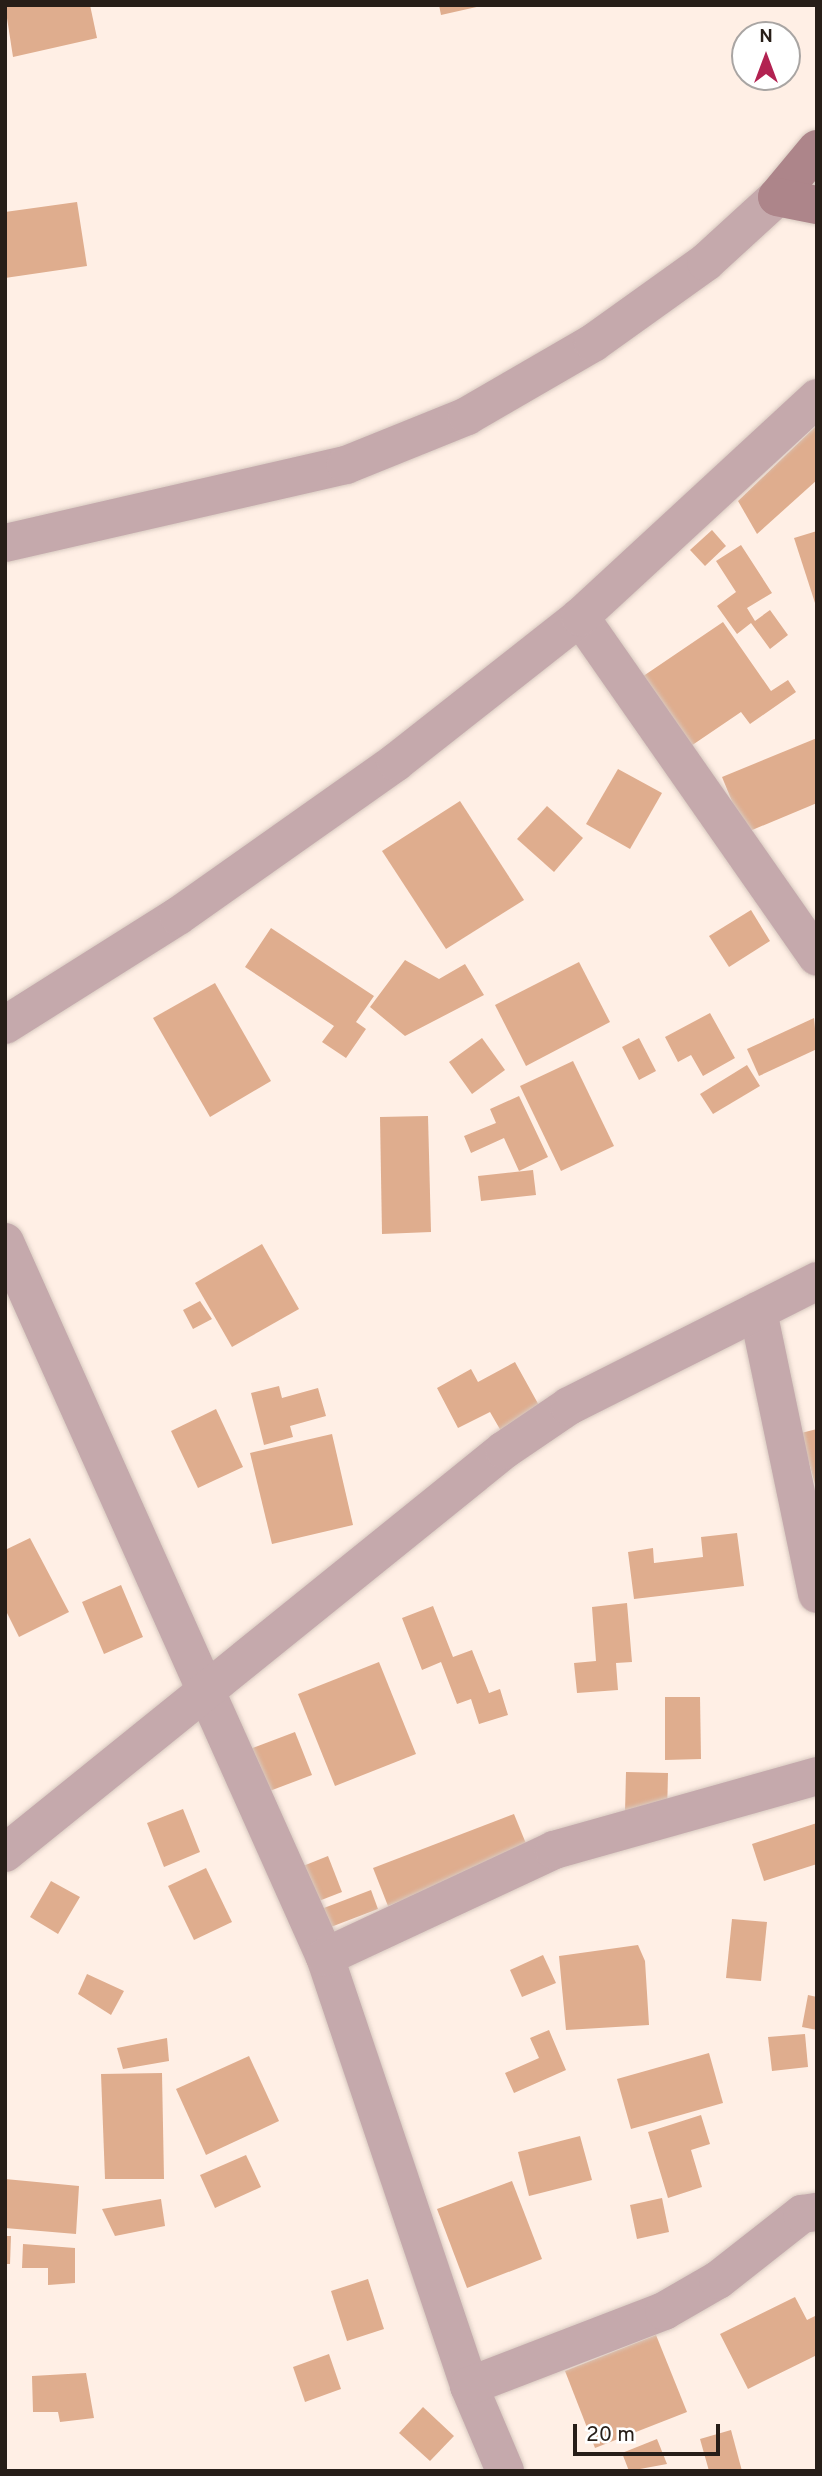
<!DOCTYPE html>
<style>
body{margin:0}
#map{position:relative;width:822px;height:2476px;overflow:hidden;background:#ffefe5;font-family:Overpass,sans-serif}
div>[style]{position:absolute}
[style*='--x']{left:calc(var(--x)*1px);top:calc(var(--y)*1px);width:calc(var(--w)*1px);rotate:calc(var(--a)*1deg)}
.building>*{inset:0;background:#dfad8e}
.roads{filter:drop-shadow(0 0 2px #d8c9c0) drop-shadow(0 0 2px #d8c9c0)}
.street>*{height:38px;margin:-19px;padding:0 19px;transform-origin:19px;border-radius:19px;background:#c5a9ac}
.secondary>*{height:38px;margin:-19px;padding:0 19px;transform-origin:19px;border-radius:19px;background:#ad858a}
span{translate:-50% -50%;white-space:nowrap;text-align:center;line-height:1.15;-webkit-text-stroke:5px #fff;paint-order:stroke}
.frame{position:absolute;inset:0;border:7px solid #271e18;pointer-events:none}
.north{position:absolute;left:731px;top:21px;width:70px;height:70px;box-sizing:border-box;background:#fff;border:2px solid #a9a5a3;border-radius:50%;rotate:0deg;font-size:19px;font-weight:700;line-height:28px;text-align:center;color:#271e18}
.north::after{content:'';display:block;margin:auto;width:24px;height:32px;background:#b22251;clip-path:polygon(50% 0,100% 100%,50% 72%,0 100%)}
.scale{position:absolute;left:573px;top:2424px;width:147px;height:32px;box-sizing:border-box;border:4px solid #271e18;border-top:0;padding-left:9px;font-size:21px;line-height:24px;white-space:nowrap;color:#271e18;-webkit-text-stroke:5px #fff;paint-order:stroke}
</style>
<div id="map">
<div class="building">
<div style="clip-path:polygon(5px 5px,90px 5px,97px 38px,13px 57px)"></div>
<div style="clip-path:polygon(439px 5px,480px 5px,481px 6px,441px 15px)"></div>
<div style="clip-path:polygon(77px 202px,87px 266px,5px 278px,5px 212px)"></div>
<div style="clip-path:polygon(817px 425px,817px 480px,757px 534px,738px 501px)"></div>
<div style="clip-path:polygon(712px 530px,726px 546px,705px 566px,690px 550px)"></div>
<div style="clip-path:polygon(817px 531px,817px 606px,816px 606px,794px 538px)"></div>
<div style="clip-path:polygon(741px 545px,772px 593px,747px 608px,755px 621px,770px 610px,788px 635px,770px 649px,751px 623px,737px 634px,717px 606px,736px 592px,716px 561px)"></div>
<div style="clip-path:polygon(723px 622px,771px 691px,788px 680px,796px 692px,750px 724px,741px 712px,685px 750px,636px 681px)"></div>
<div style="clip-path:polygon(817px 738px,817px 803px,745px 833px,722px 777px)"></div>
<div style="clip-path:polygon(618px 769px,662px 793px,630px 849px,586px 824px)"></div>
<div style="clip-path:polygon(460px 801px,524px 900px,446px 949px,382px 851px)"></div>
<div style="clip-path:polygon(547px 806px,583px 838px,554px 872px,517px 839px)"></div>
<div style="clip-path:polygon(751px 910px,770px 941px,729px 967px,709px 936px)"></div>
<div style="clip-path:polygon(271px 928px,374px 996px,356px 1022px,366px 1029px,346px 1058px,322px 1042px,334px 1026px,245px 967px)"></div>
<div style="clip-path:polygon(405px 960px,439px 979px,465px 964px,484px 995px,405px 1036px,370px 1007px)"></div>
<div style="clip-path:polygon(579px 962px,610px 1022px,526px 1066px,495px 1005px)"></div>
<div style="clip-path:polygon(215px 983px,271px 1081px,210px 1117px,153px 1018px)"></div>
<div style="clip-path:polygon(710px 1013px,735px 1058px,703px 1076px,691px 1055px,678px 1062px,665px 1037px)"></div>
<div style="clip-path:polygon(814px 1018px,817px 1049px,759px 1076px,747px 1049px)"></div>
<div style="clip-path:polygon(482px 1038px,505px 1070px,472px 1094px,449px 1062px)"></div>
<div style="clip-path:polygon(639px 1038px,656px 1071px,639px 1080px,622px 1047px)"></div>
<div style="clip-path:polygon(573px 1061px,614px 1146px,561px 1171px,520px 1086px)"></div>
<div style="clip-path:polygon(747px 1065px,760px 1086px,713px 1114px,700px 1094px)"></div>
<div style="clip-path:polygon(519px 1096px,548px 1157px,519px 1171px,504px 1138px,471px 1153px,464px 1136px,496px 1123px,490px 1109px)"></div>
<div style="clip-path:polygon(428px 1116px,431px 1232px,382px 1234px,380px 1117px)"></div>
<div style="clip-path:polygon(533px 1170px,536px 1195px,481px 1201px,478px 1176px)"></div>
<div style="clip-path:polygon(262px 1244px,299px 1309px,232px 1347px,195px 1283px)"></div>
<div style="clip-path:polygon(200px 1301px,212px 1319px,193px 1329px,183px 1310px)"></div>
<div style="clip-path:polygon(515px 1362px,541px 1409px,501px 1431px,490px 1412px,458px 1428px,437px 1388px,471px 1369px,478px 1382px)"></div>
<div style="clip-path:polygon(279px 1386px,282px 1398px,318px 1388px,326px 1416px,290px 1426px,293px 1437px,264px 1445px,251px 1393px)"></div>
<div style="clip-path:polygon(216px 1409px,243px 1467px,198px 1488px,171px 1431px)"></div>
<div style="clip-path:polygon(817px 1429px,817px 1488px,816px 1488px,801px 1433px)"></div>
<div style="clip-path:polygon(332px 1434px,353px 1525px,272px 1544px,250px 1453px)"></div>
<div style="clip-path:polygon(737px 1533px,744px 1586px,634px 1599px,628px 1552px,653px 1548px,654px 1563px,703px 1557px,701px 1537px)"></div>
<div style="clip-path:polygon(30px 1538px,69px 1612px,19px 1637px,5px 1609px,5px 1550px)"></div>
<div style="clip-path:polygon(121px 1585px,143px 1637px,104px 1654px,82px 1602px)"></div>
<div style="clip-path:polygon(627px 1603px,632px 1662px,616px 1663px,618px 1690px,577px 1693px,574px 1663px,596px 1661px,592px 1607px)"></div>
<div style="clip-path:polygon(433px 1606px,453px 1657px,472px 1650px,489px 1693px,500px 1689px,508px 1715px,479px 1724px,471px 1699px,457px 1704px,441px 1662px,422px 1670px,402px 1618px)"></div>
<div style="clip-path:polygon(379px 1662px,416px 1754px,335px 1786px,298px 1694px)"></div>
<div style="clip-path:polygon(665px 1697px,700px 1697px,701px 1759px,665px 1760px)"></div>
<div style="clip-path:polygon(295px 1732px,312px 1775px,267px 1792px,250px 1749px)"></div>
<div style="clip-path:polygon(626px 1772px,668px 1773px,667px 1814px,625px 1813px)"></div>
<div style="clip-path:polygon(183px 1809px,200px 1852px,164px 1867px,147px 1823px)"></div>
<div style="clip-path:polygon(514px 1814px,529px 1851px,388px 1906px,373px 1868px)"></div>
<div style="clip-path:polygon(817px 1823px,817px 1864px,764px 1881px,752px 1844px)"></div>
<div style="clip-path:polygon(328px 1856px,342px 1892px,311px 1904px,298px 1868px)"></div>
<div style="clip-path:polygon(206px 1868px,232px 1922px,194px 1940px,168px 1886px)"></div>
<div style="clip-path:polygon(51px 1881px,80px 1897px,58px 1934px,30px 1917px)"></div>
<div style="clip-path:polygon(371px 1890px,378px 1909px,323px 1930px,316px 1911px)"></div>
<div style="clip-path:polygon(732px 1919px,767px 1922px,761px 1981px,726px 1978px)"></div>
<div style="clip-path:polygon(638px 1945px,645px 1961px,649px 2025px,566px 2030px,559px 1956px)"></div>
<div style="clip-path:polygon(543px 1955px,556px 1983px,522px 1997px,510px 1970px)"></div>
<div style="clip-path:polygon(87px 1974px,124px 1991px,111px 2015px,78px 1994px)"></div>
<div style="clip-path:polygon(808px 1995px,817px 1997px,817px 2030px,802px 2027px)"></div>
<div style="clip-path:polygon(549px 2030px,566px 2070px,514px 2093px,505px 2073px,539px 2058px,530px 2038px)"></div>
<div style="clip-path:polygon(805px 2034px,808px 2067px,772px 2071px,768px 2037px)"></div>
<div style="clip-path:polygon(167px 2038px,169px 2061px,123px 2069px,117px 2048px)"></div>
<div style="clip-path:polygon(709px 2053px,723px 2103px,631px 2129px,617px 2079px)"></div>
<div style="clip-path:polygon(249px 2056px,279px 2121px,206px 2155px,176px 2089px)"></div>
<div style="clip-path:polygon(162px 2073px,164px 2179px,105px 2179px,101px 2074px)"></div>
<div style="clip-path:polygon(701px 2115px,710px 2144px,691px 2150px,702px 2187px,668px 2198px,648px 2132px)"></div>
<div style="clip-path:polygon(580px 2136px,592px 2180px,529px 2196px,518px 2152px)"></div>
<div style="clip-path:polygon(246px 2155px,261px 2187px,215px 2208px,200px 2175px)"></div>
<div style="clip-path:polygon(5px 2179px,79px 2186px,76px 2234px,5px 2228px)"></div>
<div style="clip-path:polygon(512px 2181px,542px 2259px,467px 2288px,437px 2209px)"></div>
<div style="clip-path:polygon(662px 2198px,669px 2232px,637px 2239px,630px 2205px)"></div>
<div style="clip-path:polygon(161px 2199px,165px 2226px,115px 2236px,102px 2209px)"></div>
<div style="clip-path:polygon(5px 2236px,11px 2236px,10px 2264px,5px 2264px)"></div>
<div style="clip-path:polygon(23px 2244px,75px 2248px,75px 2283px,48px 2285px,48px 2268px,22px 2268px)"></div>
<div style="clip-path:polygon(368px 2279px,384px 2329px,347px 2341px,331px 2291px)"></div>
<div style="clip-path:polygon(795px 2297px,807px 2320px,817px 2315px,817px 2355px,748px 2389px,720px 2334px)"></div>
<div style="clip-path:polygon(656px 2335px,687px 2412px,595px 2448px,565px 2371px)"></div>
<div style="clip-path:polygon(329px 2354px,341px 2389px,305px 2402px,293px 2367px)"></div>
<div style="clip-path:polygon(86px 2373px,94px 2418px,60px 2422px,58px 2412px,33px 2412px,32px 2376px)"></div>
<div style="clip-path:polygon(423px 2407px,454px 2436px,430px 2461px,399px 2433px)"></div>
<div style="clip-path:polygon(731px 2430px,742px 2471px,709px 2471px,700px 2439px)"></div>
<div style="clip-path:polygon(657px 2439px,667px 2464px,629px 2471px,622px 2453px)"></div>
</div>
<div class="roads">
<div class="street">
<div style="--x:5;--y:543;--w:350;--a:-12.9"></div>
<div style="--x:346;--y:465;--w:131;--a:-22"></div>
<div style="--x:467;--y:416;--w:146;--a:-30.1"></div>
<div style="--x:593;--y:343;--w:139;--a:-35.6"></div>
<div style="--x:706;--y:262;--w:96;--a:-42.5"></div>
<div style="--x:580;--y:617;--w:414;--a:55.1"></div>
<div style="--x:5;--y:1025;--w:204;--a:-32.2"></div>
<div style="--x:178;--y:916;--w:267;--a:-35.2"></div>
<div style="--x:396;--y:762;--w:234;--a:-38.2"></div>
<div style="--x:580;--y:617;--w:323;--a:-42.7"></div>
<div style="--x:5;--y:1242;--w:783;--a:65.89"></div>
<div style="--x:325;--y:1957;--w:453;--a:71.4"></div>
<div style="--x:469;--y:2386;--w:92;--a:67"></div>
<div style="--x:758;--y:1311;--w:289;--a:78.2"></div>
<div style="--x:5;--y:1853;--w:641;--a:-38.92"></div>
<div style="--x:504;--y:1450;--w:78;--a:-34.1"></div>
<div style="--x:569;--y:1406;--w:278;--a:-26.7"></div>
<div style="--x:325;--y:1957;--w:253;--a:-25"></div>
<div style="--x:554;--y:1850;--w:273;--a:-15.7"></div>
<div style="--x:469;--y:2386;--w:209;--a:-21"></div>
<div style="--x:664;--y:2311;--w:62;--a:-29.9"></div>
<div style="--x:718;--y:2280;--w:107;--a:-38.2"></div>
<div style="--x:802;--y:2214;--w:15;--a:-8"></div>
</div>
<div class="secondary">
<div style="--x:817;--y:149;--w:62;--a:129.8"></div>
<div style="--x:777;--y:197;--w:41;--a:11.3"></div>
</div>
</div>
<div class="frame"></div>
<div class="north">N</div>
<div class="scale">20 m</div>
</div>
